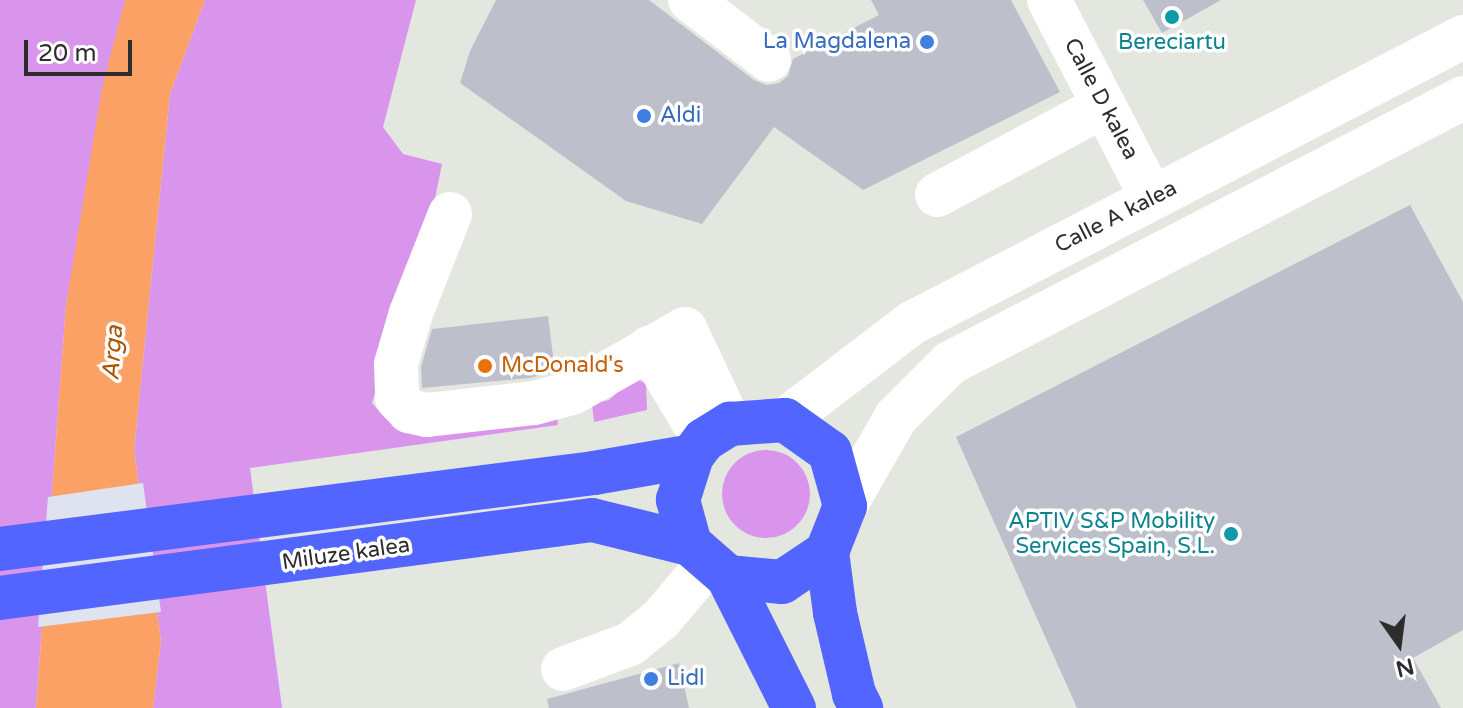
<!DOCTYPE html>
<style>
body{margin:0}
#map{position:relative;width:1463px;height:708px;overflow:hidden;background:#dee3ef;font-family:"Varela Round",sans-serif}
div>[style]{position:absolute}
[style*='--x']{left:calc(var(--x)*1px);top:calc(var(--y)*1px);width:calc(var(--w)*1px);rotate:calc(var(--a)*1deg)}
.industrial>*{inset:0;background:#e4e7df}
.green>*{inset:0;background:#d995ec}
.round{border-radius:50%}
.water>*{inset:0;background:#fca166}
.pier>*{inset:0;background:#dee3ef}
.building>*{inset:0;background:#bdc0cb}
.minor>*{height:44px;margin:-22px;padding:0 22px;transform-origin:22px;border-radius:22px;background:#fff}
.major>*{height:44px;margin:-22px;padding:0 22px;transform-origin:22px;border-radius:22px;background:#5365ff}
.dots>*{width:22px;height:22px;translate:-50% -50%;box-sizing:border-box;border:4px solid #fff;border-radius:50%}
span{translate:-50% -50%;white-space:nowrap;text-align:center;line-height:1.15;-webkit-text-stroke:7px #fff;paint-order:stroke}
.shop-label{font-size:22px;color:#366cbe}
.right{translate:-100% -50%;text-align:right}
.left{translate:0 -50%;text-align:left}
.culture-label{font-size:22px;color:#0d838f}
.street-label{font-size:22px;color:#2d2d2d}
.food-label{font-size:22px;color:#c56008}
.water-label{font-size:24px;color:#ad5200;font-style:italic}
.north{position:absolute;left:1359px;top:604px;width:80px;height:80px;-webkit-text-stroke:6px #fff;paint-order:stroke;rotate:166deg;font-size:22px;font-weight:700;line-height:32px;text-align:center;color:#2d2d2d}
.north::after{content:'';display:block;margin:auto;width:28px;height:36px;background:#2d2d2d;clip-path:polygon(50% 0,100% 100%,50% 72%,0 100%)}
.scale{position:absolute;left:24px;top:40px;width:108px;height:36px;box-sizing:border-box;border:4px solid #2d2d2d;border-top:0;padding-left:10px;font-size:24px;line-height:28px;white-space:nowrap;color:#2d2d2d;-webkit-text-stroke:6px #fff;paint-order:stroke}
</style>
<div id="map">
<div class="industrial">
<div style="clip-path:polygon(416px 0,1463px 0,1463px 708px,283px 708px,250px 468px,356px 451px,442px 164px,403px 154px,383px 127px)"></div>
</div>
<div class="green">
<div style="clip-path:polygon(0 0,125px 0,66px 305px,36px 708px,0 708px)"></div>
<div style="clip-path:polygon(205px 0,416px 0,383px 127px,403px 154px,442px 164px,430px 223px,372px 403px,385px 418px,403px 427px,556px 408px,558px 425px,250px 468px,282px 708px,153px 708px,161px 641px,134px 450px,170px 94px)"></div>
<div style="clip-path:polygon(634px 377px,646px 384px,647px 410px,594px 422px,592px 404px,609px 400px)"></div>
<div class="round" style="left:722px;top:450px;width:88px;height:88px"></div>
</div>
<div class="water">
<div style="clip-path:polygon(125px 0,205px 0,170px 94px,134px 450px,161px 641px,153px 708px,36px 708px,66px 305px,102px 88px)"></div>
</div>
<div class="pier">
<div style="clip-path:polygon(143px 483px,161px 612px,38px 627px,48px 497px)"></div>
</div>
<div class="building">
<div style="clip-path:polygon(496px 0,649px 0,754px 80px,767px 85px,779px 83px,788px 76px,793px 59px,879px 15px,871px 0,1011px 0,1060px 92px,863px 190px,774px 127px,702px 224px,626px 201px,460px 83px,470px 51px)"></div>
<div style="clip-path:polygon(1143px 0,1221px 0,1162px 33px)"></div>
<div style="clip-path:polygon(1410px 205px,1463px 302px,1463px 630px,1413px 658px,1441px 708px,1077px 708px,956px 437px)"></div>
<div style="clip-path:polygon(548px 316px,555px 372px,529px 378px,422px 388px,421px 367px,432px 329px)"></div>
<div style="clip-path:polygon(679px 663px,689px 708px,549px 708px,547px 699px)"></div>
</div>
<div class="minor">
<div style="--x:690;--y:0;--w:99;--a:37.2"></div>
<div style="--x:1049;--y:0;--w:223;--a:62.5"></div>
<div style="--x:937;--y:195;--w:189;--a:-28.1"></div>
<div style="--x:450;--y:214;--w:106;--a:111.5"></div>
<div style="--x:411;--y:313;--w:53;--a:106.4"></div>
<div style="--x:396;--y:364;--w:34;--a:88"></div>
<div style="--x:397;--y:398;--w:18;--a:47"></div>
<div style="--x:409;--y:411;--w:18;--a:13"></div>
<div style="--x:427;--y:415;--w:108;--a:-6.4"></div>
<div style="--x:534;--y:403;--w:39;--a:-15"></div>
<div style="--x:572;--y:393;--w:130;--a:-29.5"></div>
<div style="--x:685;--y:329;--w:105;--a:64.7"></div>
<div style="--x:649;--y:348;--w:107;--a:59.1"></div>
<div style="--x:785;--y:420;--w:160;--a:-37.4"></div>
<div style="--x:912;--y:323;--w:621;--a:-27.43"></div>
<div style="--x:845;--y:506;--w:103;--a:-60.2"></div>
<div style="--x:896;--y:417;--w:76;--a:-45"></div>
<div style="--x:950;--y:363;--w:577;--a:-27.32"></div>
<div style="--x:563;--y:669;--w:72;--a:-20.5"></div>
<div style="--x:630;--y:644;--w:38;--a:-39"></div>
<div style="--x:660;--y:620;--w:77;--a:-49.7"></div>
</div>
<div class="major">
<div style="--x:785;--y:420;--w:55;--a:35.4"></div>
<div style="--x:830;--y:452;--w:56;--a:74.5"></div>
<div style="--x:845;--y:506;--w:49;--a:111.4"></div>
<div style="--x:827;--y:552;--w:54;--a:146.3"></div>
<div style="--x:782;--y:582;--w:54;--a:-174.7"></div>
<div style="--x:728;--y:577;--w:50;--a:-139"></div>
<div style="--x:690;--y:544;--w:46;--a:-105.3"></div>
<div style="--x:678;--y:500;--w:46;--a:-72.3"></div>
<div style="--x:692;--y:456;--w:20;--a:-53"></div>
<div style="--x:704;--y:440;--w:31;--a:-32"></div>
<div style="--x:730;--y:424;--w:55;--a:-4.2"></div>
<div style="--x:0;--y:549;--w:599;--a:-7.29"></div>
<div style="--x:594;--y:473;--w:99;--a:-9.8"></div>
<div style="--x:827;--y:552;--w:62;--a:82.5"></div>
<div style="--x:835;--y:613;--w:83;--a:76.8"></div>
<div style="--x:854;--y:694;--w:16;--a:63"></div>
<div style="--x:728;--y:577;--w:147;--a:63.3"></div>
<div style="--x:0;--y:598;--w:597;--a:-7.51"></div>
<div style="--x:592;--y:520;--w:101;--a:13.8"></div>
</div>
<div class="dots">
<div style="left:1172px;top:17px;background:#0f9aa8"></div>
<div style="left:927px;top:42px;background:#3f7fe0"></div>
<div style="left:644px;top:116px;background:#3f7fe0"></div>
<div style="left:485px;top:366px;background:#e8710a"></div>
<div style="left:1231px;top:534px;background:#0f9aa8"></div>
<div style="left:651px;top:679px;background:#3f7fe0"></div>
</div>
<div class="shop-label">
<span class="right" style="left:911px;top:42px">La Magdalena</span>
<span class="left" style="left:660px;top:116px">Aldi</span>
<span class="left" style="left:667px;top:679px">Lidl</span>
</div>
<div class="culture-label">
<span style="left:1172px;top:43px">Bereciartu</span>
<span class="right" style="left:1215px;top:534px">APTIV S&amp;P Mobility<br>Services Spain, S.L.</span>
</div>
<div class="street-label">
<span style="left:1101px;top:99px;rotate:62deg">Calle D kalea</span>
<span style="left:1116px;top:217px;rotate:-27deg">Calle A kalea</span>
<span style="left:346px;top:554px;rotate:-8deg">Miluze kalea</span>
</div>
<div class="food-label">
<span class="left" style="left:501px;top:366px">McDonald's</span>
</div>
<div class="water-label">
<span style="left:113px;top:353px;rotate:-86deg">Arga</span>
</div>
<div class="north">N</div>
<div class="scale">20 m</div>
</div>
